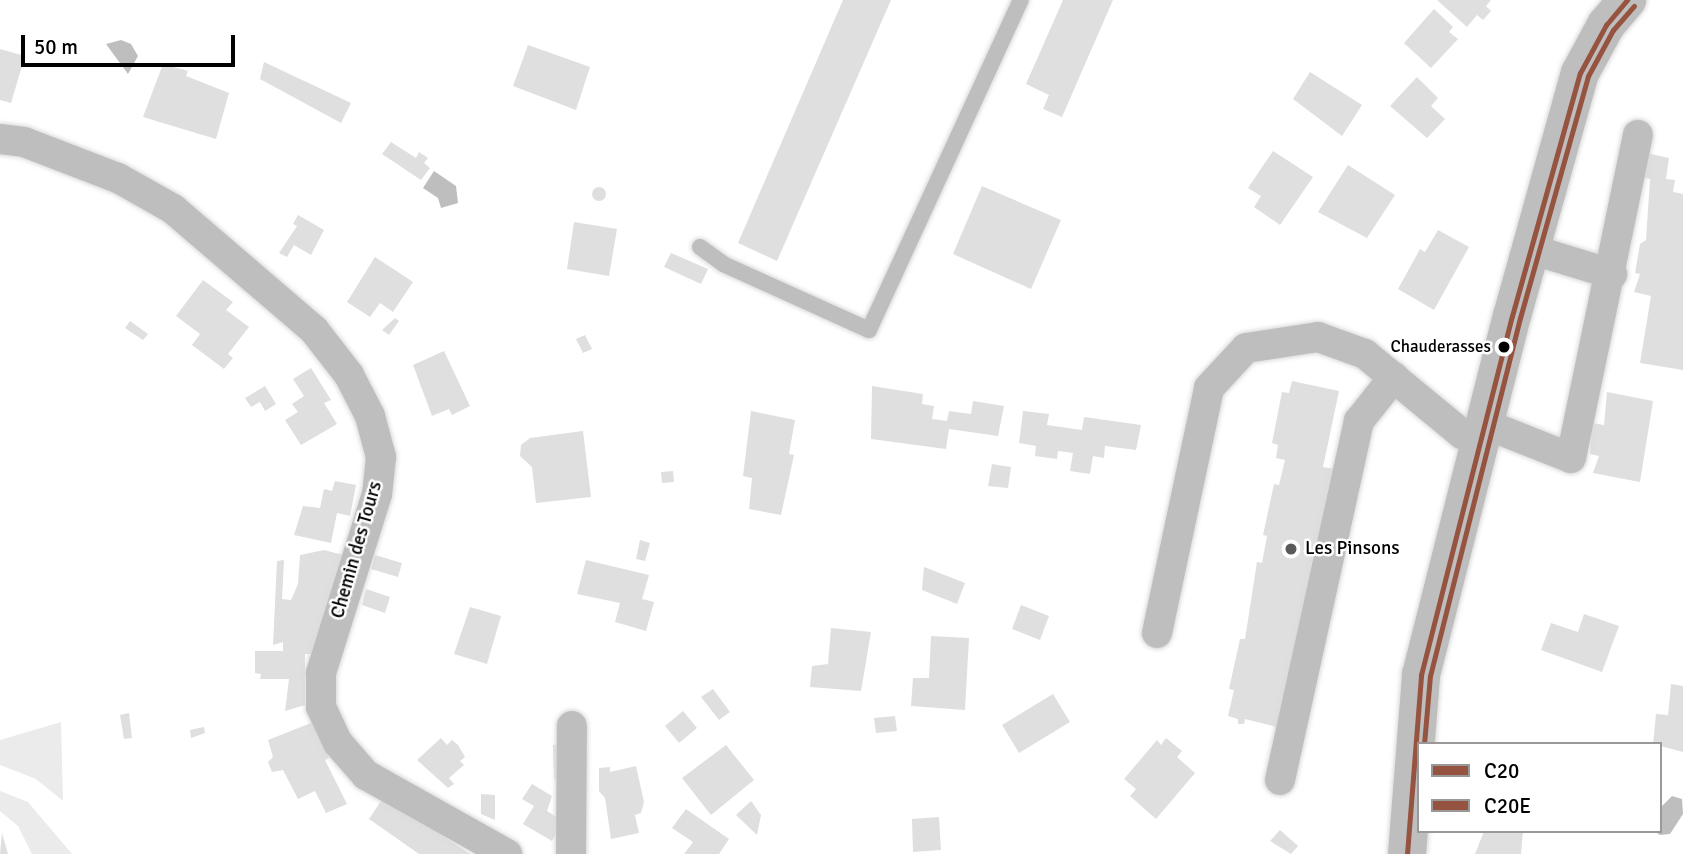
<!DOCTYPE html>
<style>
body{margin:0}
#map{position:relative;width:1683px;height:854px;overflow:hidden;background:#fff;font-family:Signika,sans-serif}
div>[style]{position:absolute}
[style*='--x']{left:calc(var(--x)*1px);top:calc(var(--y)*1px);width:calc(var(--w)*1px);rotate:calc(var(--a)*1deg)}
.green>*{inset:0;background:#ebebeb}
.water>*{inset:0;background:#bebebe}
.building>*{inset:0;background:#dfdfdf}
.round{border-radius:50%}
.roads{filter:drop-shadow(0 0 2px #dbdbdb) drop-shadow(0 0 2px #dbdbdb)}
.service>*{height:16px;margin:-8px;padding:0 8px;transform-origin:8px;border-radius:8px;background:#bebebe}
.minor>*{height:30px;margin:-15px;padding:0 15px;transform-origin:15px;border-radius:15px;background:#bebebe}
.primary>*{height:38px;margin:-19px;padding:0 19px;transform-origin:19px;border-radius:19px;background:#bebebe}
.bus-1>*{height:5px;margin:-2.5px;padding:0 2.5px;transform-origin:2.5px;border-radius:2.5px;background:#965340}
.bus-2>*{height:5px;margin:-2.5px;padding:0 2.5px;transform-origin:2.5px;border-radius:2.5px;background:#965340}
.dots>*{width:19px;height:19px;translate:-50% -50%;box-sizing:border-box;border:4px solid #fff;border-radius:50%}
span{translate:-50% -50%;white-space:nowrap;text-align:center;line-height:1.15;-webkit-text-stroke:5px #fff;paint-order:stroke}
.bus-label{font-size:17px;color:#000}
.right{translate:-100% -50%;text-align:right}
.poi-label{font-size:19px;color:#000}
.left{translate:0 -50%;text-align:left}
.street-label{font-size:19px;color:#000}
.legend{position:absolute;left:1417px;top:742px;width:245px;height:91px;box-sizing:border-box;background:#fff;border:2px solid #999;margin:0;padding:9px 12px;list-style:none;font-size:21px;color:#000}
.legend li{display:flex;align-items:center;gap:14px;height:35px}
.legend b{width:35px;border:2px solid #999}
.scale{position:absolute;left:21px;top:35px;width:214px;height:32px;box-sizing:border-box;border:4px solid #000;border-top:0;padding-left:9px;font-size:21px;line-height:24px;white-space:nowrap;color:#000;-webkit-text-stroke:5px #fff;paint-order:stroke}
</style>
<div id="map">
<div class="green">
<div style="clip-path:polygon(61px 722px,63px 801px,36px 779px,0 765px,0 740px)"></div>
<div style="clip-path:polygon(0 791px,28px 802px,72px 854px,32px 854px,18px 826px,0 811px)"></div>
</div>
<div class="water">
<div style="clip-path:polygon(121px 40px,131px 44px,138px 56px,128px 74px,106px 44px)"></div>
<div style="clip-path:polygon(434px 171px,456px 186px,458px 203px,441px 208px,438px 198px,423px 188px)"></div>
<div style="clip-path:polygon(1672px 796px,1682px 799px,1683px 814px,1670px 834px,1660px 835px,1654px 831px,1660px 831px,1660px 808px)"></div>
</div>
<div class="building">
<div style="clip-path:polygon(843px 0,891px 0,777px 261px,738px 243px)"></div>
<div style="clip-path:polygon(1063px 0,1113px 0,1062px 117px,1043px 109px,1049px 95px,1026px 84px)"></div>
<div style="clip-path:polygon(1437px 0,1491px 0,1486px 6px,1491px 11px,1483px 20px,1477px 15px,1467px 27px)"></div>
<div style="clip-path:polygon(1434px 9px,1453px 27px,1449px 32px,1458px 39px,1431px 68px,1404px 43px)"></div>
<div style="clip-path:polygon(528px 45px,590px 67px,576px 110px,513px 86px)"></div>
<div style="clip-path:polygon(0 49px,25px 56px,11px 103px,0 100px)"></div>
<div style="clip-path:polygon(264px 62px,351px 103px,341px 123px,260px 79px)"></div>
<div style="clip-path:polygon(163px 64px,188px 71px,186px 76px,229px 93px,216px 139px,143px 117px)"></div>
<div style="clip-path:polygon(1310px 72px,1362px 105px,1342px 136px,1293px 99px)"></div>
<div style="clip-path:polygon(1417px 77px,1438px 98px,1431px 106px,1445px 119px,1427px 138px,1390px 106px)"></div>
<div style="clip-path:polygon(391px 142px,416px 158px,419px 152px,428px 158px,424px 163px,430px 168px,421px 180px,382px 154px)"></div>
<div style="clip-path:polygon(1273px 151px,1313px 177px,1280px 225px,1254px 207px,1261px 196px,1248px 188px)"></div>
<div style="clip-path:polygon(1646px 153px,1669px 158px,1666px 179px,1675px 180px,1673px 192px,1683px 194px,1683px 370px,1640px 363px,1651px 296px,1634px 292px,1640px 274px,1635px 273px,1640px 244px,1646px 240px,1650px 179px,1641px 177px)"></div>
<div style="clip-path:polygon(1348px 165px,1395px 195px,1367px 238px,1318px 212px)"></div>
<div style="clip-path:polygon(982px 186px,1061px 220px,1031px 289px,953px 254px)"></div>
<div class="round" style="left:592px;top:187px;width:14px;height:14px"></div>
<div style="clip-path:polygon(298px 215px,324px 230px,311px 255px,294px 245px,287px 257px,279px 253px,297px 226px,293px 224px)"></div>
<div style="clip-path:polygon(574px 222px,617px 229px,609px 276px,567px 269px)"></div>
<div style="clip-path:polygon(1438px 230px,1469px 247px,1434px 310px,1398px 289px,1420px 249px,1425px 252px)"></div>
<div style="clip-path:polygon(671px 253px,708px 269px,701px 284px,664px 267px)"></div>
<div style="clip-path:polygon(375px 257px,413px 282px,393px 312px,380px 303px,370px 317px,347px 302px)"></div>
<div style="clip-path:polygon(203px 280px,233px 302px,226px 310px,249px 327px,228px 354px,233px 358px,224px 369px,192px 345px,200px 334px,176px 316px)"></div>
<div style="clip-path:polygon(395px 318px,399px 321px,389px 335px,382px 330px)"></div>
<div style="clip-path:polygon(130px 321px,148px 334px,143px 340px,125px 328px)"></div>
<div style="clip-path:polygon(585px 335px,592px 349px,583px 353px,576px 339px)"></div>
<div style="clip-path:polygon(444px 351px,470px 406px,452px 415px,449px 409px,432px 416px,413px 365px)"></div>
<div style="clip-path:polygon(311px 368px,331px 400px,324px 403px,337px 424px,301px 445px,285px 420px,298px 412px,292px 404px,304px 396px,293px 379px)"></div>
<div style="clip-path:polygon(1292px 381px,1339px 391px,1323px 467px,1334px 469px,1277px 727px,1245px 719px,1244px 724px,1238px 724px,1238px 719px,1228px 716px,1234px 690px,1229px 689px,1240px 639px,1245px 639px,1257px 562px,1262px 563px,1267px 536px,1263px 535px,1274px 484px,1279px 485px,1285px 460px,1276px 458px,1278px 445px,1272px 443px,1282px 392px,1289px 393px)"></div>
<div style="clip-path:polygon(265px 386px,276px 404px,265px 411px,260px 402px,251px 407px,245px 398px)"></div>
<div style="clip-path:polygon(872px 386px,923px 394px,922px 404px,934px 406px,932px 419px,947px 421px,949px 411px,971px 414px,973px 401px,1004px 406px,998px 436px,949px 429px,946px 449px,871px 439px)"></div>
<div style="clip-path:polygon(1607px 392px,1653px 401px,1640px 482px,1593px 473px,1599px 456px,1590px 454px,1592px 423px,1604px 425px)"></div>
<div style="clip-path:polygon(751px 411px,795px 420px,789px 454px,794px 455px,781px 515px,749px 509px,752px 478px,743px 476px)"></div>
<div style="clip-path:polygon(1023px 411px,1049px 414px,1047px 425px,1082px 430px,1084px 417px,1141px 425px,1136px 450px,1105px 446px,1104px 458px,1093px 456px,1090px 474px,1070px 471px,1073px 453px,1058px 451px,1057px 459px,1035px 456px,1036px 446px,1019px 443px)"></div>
<div style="clip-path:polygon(583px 431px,591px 497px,536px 503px,532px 467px,520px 456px,521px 445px,530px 438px)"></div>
<div style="clip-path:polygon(992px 464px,1011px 467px,1008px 488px,988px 486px)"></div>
<div style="clip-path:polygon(673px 471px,674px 482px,662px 483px,661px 472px)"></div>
<div style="clip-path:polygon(335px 481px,356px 485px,350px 516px,337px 513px,331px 543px,294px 535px,303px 506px,320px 508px,324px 489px,332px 491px)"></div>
<div style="clip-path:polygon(640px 540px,650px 543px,645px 561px,636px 559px)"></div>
<div style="clip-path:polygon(324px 550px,343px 555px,315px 654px,305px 654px,305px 705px,285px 711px,289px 679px,260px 679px,261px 674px,255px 673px,255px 651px,283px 651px,283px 642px,273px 645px,277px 561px,284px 560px,282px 599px,291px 600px,298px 584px,300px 555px)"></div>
<div style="clip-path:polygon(375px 555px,402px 563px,398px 577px,371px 569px)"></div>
<div style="clip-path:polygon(586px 560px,649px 575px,642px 599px,654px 602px,646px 631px,615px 622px,620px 603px,577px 594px)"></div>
<div style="clip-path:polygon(924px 567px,965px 583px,957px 604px,922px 590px)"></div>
<div style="clip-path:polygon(366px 589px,390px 597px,385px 613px,362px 605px)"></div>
<div style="clip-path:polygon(1021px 605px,1049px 616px,1040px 640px,1012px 629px)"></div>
<div style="clip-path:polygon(470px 607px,501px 616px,487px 664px,454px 654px)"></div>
<div style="clip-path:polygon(1584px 614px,1619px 626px,1602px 672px,1541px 650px,1551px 623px,1578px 632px)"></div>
<div style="clip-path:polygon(831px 628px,871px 632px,861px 691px,810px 687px,812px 666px,828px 664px)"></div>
<div style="clip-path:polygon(931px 636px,969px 638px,965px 710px,911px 706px,913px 678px,929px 678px)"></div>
<div style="clip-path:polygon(1671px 684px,1683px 686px,1683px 752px,1653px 744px,1656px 714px,1668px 715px)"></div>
<div style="clip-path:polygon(713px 689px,730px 712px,719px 720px,701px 697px)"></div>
<div style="clip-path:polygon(1053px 694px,1070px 722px,1019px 753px,1002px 725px)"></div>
<div style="clip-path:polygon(683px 711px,697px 728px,679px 743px,665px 726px)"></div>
<div style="clip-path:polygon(129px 713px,132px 738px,124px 739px,120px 715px)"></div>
<div style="clip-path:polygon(895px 716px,897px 731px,876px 733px,874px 718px)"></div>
<div style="clip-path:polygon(316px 721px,323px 737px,319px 738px,329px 758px,325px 760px,347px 804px,326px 813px,315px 791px,298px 799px,283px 770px,272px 772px,268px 762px,273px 757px,268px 740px)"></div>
<div style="clip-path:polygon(204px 727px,205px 733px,191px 738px,190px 730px)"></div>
<div style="clip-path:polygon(441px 738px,447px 745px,452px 740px,458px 745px,465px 757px,460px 761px,464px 765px,449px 778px,454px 784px,448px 788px,417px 760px)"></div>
<div style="clip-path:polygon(1166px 738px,1182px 751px,1177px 757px,1195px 773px,1156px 819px,1130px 796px,1136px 789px,1124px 779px,1157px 740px,1161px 745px)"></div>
<div style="clip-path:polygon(564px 744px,565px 779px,554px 779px,553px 745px)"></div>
<div style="clip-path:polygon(726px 745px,754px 780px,711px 815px,682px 778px)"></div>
<div style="clip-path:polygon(636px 766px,644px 802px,641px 813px,635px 815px,639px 833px,611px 839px,605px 798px,599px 791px,599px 768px,610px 767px,610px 772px)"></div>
<div style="clip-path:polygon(532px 784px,552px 796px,547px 811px,563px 821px,552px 841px,523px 824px,534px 806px,522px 799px)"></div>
<div style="clip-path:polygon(481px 794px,495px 795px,495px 820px,481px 814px)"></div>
<div style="clip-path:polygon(383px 798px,405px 810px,470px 854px,419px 854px,369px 819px)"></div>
<div style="clip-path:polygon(751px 801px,761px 815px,757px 835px,736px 815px)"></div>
<div style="clip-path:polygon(686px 809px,729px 839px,719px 854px,684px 854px,693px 842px,672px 828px)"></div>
<div style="clip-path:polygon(939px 817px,941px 850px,913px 852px,912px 819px)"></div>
<div style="clip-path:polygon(1280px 830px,1298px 846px,1291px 854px,1270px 841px)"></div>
<div style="clip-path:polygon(1484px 831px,1523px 831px,1521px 854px,1475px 854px)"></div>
<div style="clip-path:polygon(2px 833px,8px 854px,0 854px)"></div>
</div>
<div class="roads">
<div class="service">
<div style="--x:700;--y:247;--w:29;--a:36"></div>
<div style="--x:723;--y:264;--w:160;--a:24.3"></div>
<div style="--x:869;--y:330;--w:363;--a:-65.3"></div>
</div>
<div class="minor">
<div style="--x:0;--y:139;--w:24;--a:7"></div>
<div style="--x:24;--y:142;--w:101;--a:21"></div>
<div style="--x:118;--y:178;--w:63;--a:29.4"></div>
<div style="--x:173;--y:209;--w:186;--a:40.6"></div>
<div style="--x:314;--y:330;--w:57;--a:52.1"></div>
<div style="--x:349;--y:375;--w:46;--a:62.9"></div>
<div style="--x:370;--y:416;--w:42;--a:75"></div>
<div style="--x:381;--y:457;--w:37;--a:96"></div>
<div style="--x:377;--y:494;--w:188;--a:107.4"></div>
<div style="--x:321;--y:673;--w:34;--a:90"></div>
<div style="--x:321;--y:707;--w:40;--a:65"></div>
<div style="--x:338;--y:743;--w:43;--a:48.8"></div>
<div style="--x:366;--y:775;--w:162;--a:29.3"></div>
<div style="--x:1530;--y:249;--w:86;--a:17"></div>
<div style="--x:1485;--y:424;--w:92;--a:21.6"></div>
<div style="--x:1571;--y:458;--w:330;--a:-78.3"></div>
<div style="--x:1157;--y:633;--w:250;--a:-78"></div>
<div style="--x:1209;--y:388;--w:54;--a:-47.2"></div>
<div style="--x:1246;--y:348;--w:73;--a:-8.7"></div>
<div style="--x:1318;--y:337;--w:50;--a:19.9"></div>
<div style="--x:1365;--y:354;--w:126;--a:39.5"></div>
<div style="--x:1462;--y:434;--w:20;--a:15"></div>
<div style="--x:1280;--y:780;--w:368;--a:-77.6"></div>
<div style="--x:1359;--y:421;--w:56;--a:-51.5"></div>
<div style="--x:571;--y:854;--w:128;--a:-89.6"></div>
</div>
<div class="primary">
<div style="--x:1407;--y:854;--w:180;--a:-85.5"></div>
<div style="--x:1421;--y:675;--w:370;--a:-75.8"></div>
<div style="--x:1512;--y:316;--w:252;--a:-74.4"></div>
<div style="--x:1580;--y:73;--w:55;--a:-61.6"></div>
<div style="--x:1606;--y:25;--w:33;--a:-50"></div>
</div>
</div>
<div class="bus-1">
<div style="--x:1407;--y:854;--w:180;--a:-85.5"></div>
<div style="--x:1421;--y:675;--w:370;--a:-75.8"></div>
<div style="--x:1512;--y:316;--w:252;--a:-74.4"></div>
<div style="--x:1580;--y:73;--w:55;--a:-61.6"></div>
<div style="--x:1606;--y:25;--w:33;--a:-50"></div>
</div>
<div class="bus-2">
<div style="--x:1424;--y:744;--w:68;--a:-85"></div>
<div style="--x:1430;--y:676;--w:369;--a:-75.9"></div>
<div style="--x:1520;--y:318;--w:251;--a:-74.3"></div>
<div style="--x:1588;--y:76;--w:52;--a:-61.5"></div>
<div style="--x:1613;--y:30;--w:32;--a:-49"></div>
</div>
<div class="dots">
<div style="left:1504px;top:347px;background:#000"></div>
<div style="left:1291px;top:549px;background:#595959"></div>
</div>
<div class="bus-label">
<span class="right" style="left:1491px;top:347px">Chauderasses</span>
</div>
<div class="poi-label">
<span class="left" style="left:1305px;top:549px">Les Pinsons</span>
</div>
<div class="street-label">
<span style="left:357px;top:550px;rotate:-74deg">Chemin des Tours</span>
</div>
<ul class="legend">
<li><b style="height:9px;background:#965340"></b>C20</li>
<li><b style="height:9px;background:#965340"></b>C20E</li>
</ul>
<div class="scale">50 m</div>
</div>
